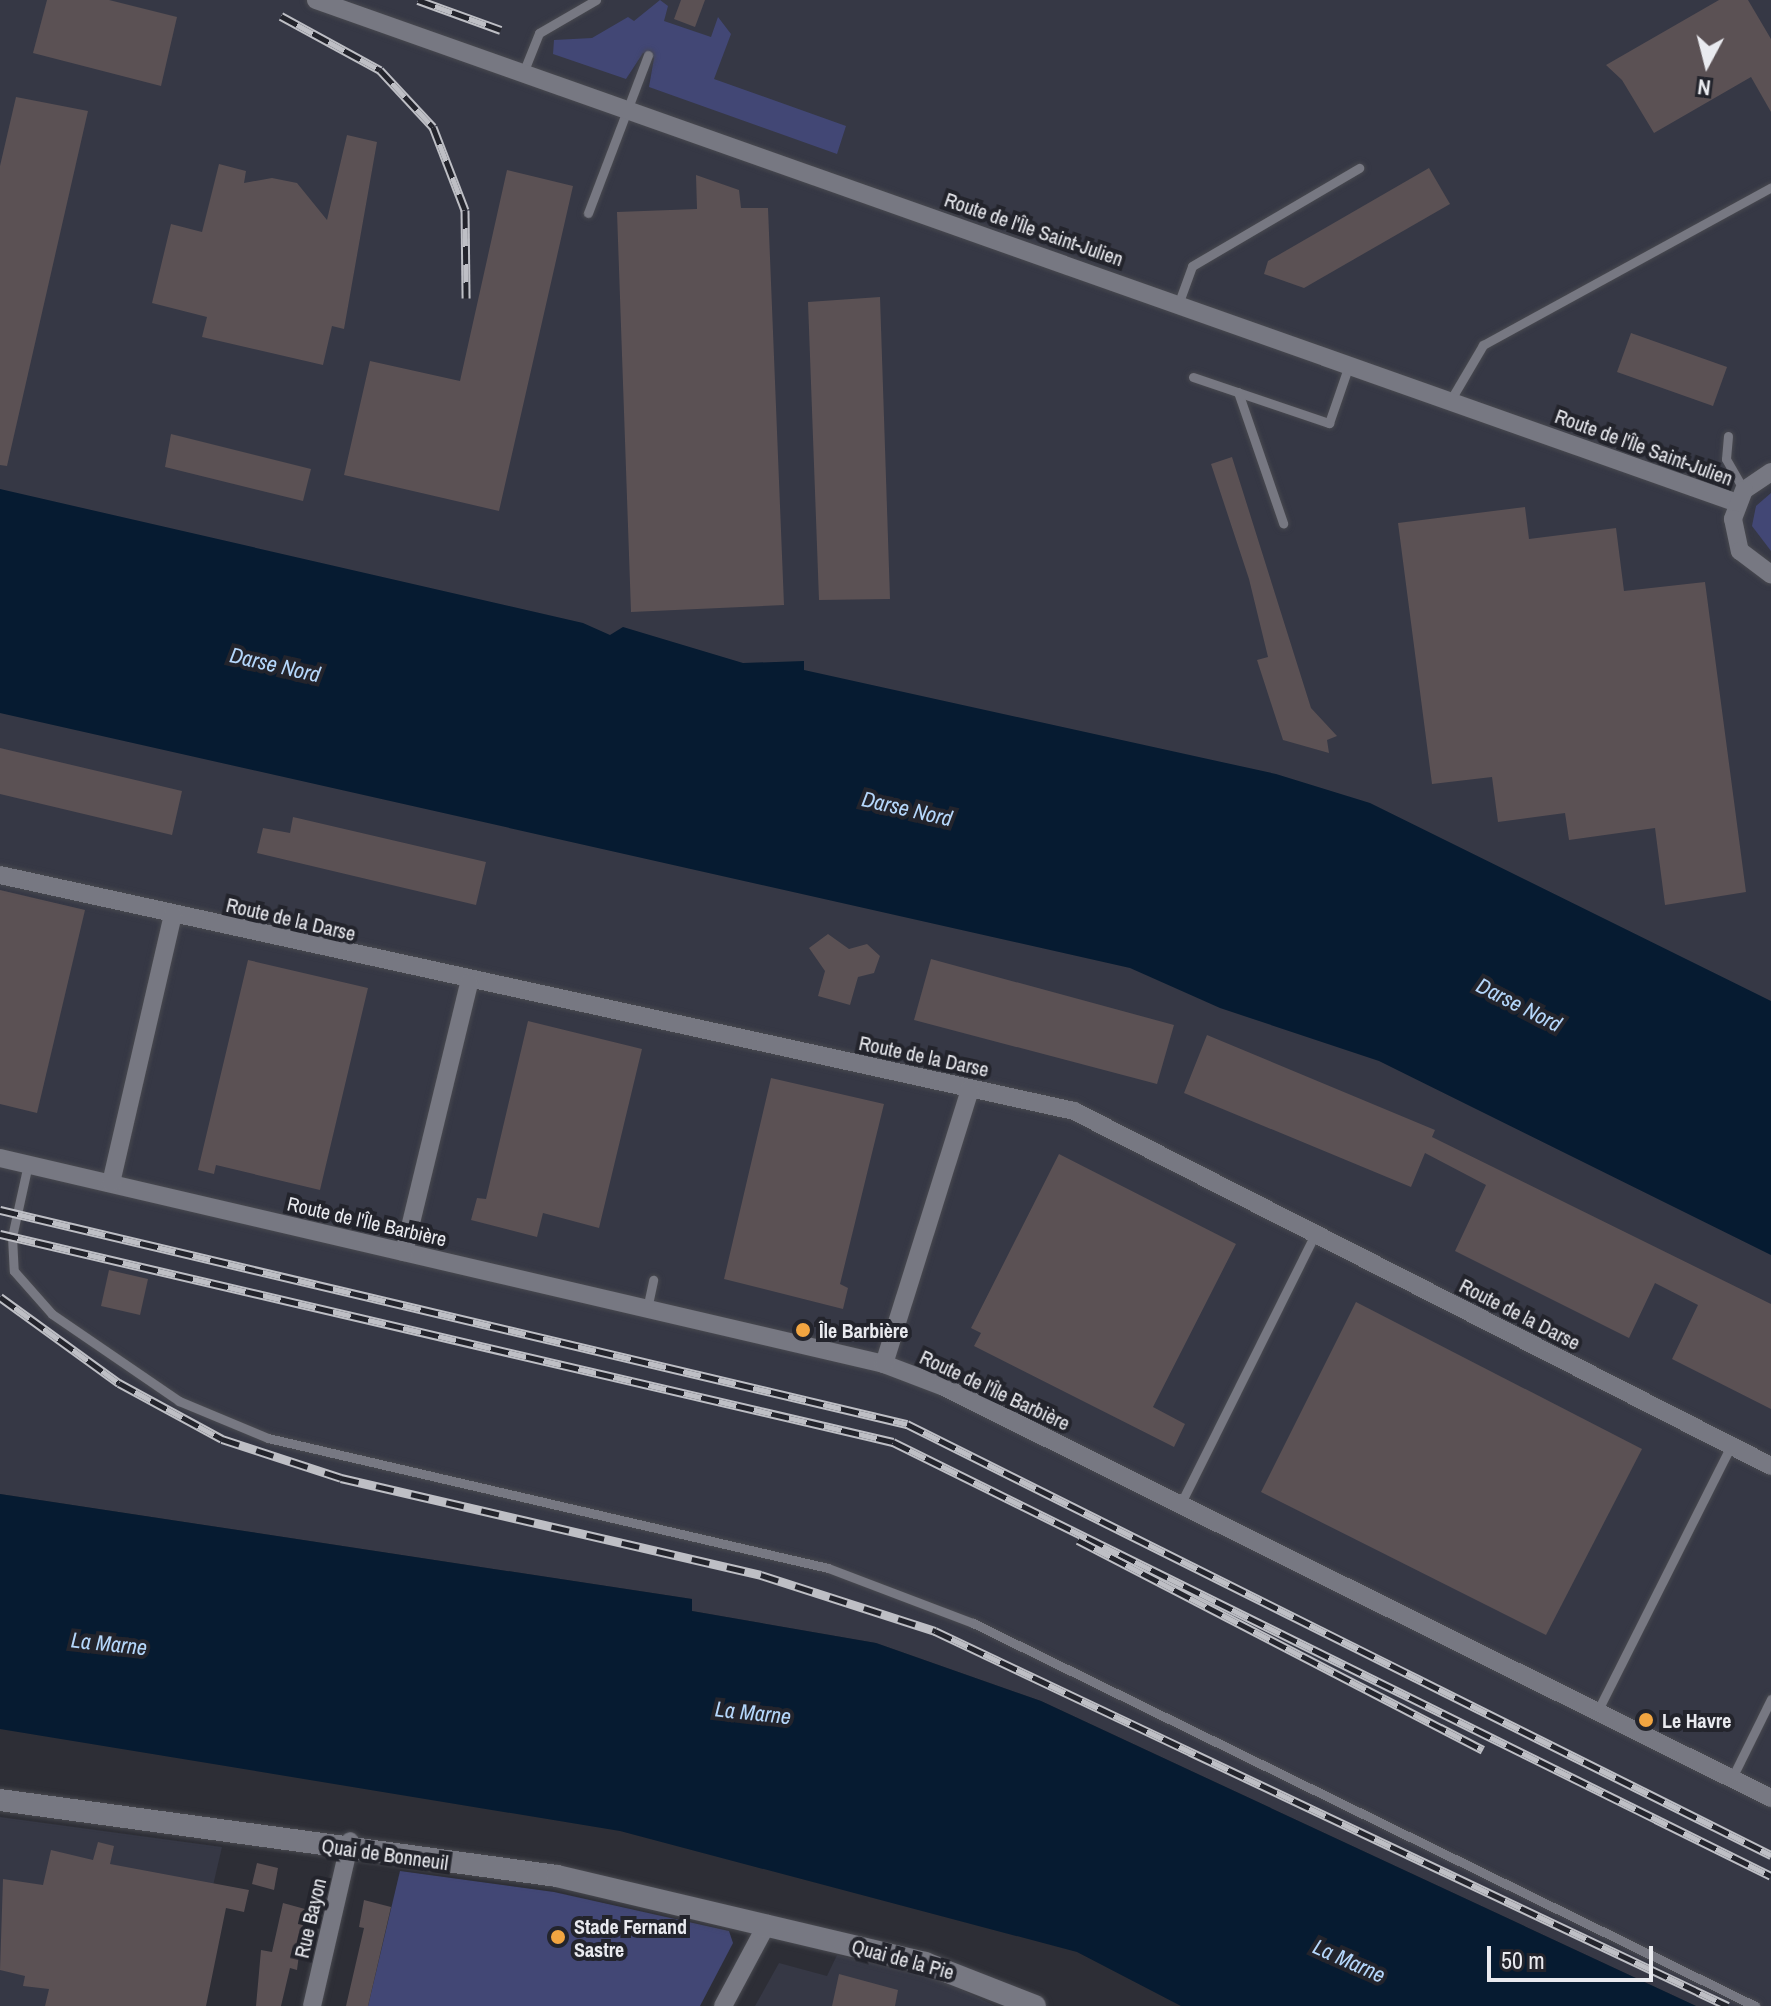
<!DOCTYPE html>
<meta charset="utf-8">
<style>
body{margin:0}
#map{position:relative;width:1771px;height:2006px;overflow:hidden;background:#2d2e36;font-family:"Archivo Narrow",sans-serif}
div>[style]{position:absolute}
[style*='--x']{left:calc(var(--x)*1px);top:calc(var(--y)*1px);width:calc(var(--w)*1px);rotate:calc(var(--a)*1deg)}
.built>*{inset:0;background:#363845}
.green>*{inset:0;background:#424775}
.water>*{inset:0;background:#061b31}
.building>*{inset:0;background:#5b5154}
.roads{filter:drop-shadow(0 0 2px #48494f) drop-shadow(0 0 2px #48494f)}
.service>*{height:9px;margin:-4.5px;padding:0 4.5px;transform-origin:4.5px;border-radius:4.5px;background:#777882}
.minor>*{height:18px;margin:-9px;padding:0 9px;transform-origin:9px;border-radius:9px;background:#777882}
.tertiary>*{height:22px;margin:-11px;padding:0 11px;transform-origin:11px;border-radius:11px;background:#777882}
.rail>*{height:9px;margin-top:-4.5px;transform-origin:0;background:repeating-linear-gradient(90deg,#23242c 0 18px,#bebfc5 0 36px);box-sizing:border-box;border-block:2px solid #bebfc5}
.dots>*{width:22px;height:22px;translate:-50% -50%;box-sizing:border-box;border:4px solid #23242c;border-radius:50%}
span{translate:-50% -50%;white-space:nowrap;text-align:center;line-height:1.15;-webkit-text-stroke:8px #23242c;paint-order:stroke}
.street-label{font-size:20px;color:#e9eaef}
.poi-label{font-size:20px;color:#e9eaef;font-weight:700}
.left{translate:0 -50%;text-align:left}
.water-label{font-size:22px;color:#b5d7fb;font-style:italic}
.north{position:absolute;left:1667px;top:24px;width:80px;height:80px;-webkit-text-stroke:6px #23242c;paint-order:stroke;rotate:187deg;font-size:22px;font-weight:700;line-height:32px;text-align:center;color:#e9eaef}
.north::after{content:'';display:block;margin:auto;width:28px;height:36px;background:#e9eaef;clip-path:polygon(50% 0,100% 100%,50% 72%,0 100%)}
.scale{position:absolute;left:1487px;top:1946px;width:166px;height:36px;box-sizing:border-box;border:4px solid #e9eaef;border-top:0;padding-left:10px;font-size:24px;line-height:28px;white-space:nowrap;color:#e9eaef;-webkit-text-stroke:6px #23242c;paint-order:stroke}
</style>
<div id="map">
<div class="built">
<div style="clip-path:polygon(0 0,1771px 0,1771px 2006px,1696px 2006px,1041px 1701px,876px 1643px,692px 1611px,692px 1599px,0 1494px)"></div>
<div style="clip-path:polygon(0 1817px,222px 1847px,185px 2006px,0 2006px)"></div>
<div style="clip-path:polygon(837px 1955px,940px 1979px,995px 2006px,755px 2006px,779px 1963px,827px 1976px)"></div>
</div>
<div class="green">
<div style="clip-path:polygon(660px 0,668px 6px,664px 21px,711px 37px,718px 17px,731px 34px,714px 79px,846px 126px,837px 154px,649px 87px,654px 58px,643px 53px,626px 79px,553px 54px,554px 40px,592px 38px,628px 17px,634px 21px)"></div>
<div style="clip-path:polygon(1771px 493px,1771px 551px,1752px 526px,1756px 506px)"></div>
<div style="clip-path:polygon(400px 1871px,554px 1892px,729px 1931px,733px 1943px,700px 2006px,368px 2006px)"></div>
</div>
<div class="water">
<div style="clip-path:polygon(0 489px,583px 623px,610px 635px,623px 627px,743px 663px,804px 661px,804px 670px,1276px 774px,1370px 803px,1771px 1001px,1771px 1255px,1379px 1061px,1220px 1008px,1130px 968px,0 713px)"></div>
<div style="clip-path:polygon(0 1494px,692px 1599px,692px 1611px,876px 1643px,1041px 1701px,1696px 2006px,1181px 2006px,1077px 1952px,620px 1831px,0 1729px)"></div>
</div>
<div class="building">
<div style="clip-path:polygon(47px 0,109px 0,177px 17px,161px 86px,33px 53px)"></div>
<div style="clip-path:polygon(681px 0,705px 0,695px 27px,674px 19px)"></div>
<div style="clip-path:polygon(1719px 0,1748px 0,1771px 39px,1771px 112px,1751px 77px,1654px 133px,1622px 80px,1606px 65px)"></div>
<div style="clip-path:polygon(16px 97px,88px 111px,7px 466px,0 465px,0 166px)"></div>
<div style="clip-path:polygon(347px 135px,377px 142px,344px 329px,332px 326px,323px 365px,202px 337px,207px 317px,152px 303px,171px 224px,202px 232px,219px 164px,246px 171px,244px 183px,272px 178px,297px 183px,327px 220px)"></div>
<div style="clip-path:polygon(1429px 168px,1450px 204px,1304px 288px,1264px 274px,1268px 261px)"></div>
<div style="clip-path:polygon(507px 170px,573px 186px,499px 511px,344px 475px,370px 361px,460px 381px)"></div>
<div style="clip-path:polygon(696px 175px,739px 190px,741px 208px,768px 208px,784px 605px,631px 612px,617px 212px,697px 209px)"></div>
<div style="clip-path:polygon(880px 297px,890px 599px,819px 600px,808px 302px)"></div>
<div style="clip-path:polygon(1631px 333px,1727px 367px,1713px 406px,1617px 372px)"></div>
<div style="clip-path:polygon(171px 434px,311px 469px,303px 501px,165px 467px)"></div>
<div style="clip-path:polygon(1232px 457px,1311px 708px,1337px 736px,1327px 740px,1329px 753px,1283px 740px,1257px 660px,1268px 657px,1249px 579px,1211px 464px)"></div>
<div style="clip-path:polygon(1525px 507px,1529px 539px,1616px 528px,1624px 591px,1705px 582px,1746px 892px,1665px 905px,1655px 828px,1569px 840px,1565px 813px,1498px 822px,1492px 777px,1432px 784px,1398px 523px)"></div>
<div style="clip-path:polygon(0 748px,182px 791px,172px 835px,0 794px)"></div>
<div style="clip-path:polygon(293px 817px,486px 862px,476px 905px,257px 853px,263px 828px,290px 833px)"></div>
<div style="clip-path:polygon(0 890px,85px 910px,37px 1113px,0 1104px)"></div>
<div style="clip-path:polygon(828px 934px,849px 949px,867px 944px,880px 956px,874px 973px,858px 977px,850px 1005px,818px 996px,825px 971px,809px 948px)"></div>
<div style="clip-path:polygon(931px 959px,1174px 1025px,1157px 1084px,914px 1020px)"></div>
<div style="clip-path:polygon(248px 960px,368px 988px,320px 1190px,216px 1165px,214px 1174px,198px 1170px)"></div>
<div style="clip-path:polygon(528px 1021px,642px 1049px,599px 1228px,543px 1213px,537px 1237px,471px 1220px,477px 1198px,486px 1199px)"></div>
<div style="clip-path:polygon(1207px 1035px,1435px 1130px,1432px 1137px,1771px 1304px,1771px 1409px,1672px 1359px,1698px 1305px,1655px 1283px,1629px 1338px,1455px 1251px,1486px 1185px,1425px 1153px,1411px 1187px,1184px 1093px)"></div>
<div style="clip-path:polygon(771px 1078px,884px 1104px,840px 1284px,848px 1288px,843px 1309px,724px 1279px)"></div>
<div style="clip-path:polygon(1059px 1154px,1236px 1244px,1153px 1407px,1185px 1424px,1174px 1447px,974px 1346px,981px 1333px,971px 1328px)"></div>
<div style="clip-path:polygon(109px 1270px,148px 1279px,140px 1315px,101px 1306px)"></div>
<div style="clip-path:polygon(1356px 1302px,1642px 1449px,1546px 1635px,1261px 1492px)"></div>
<div style="clip-path:polygon(98px 1842px,114px 1846px,110px 1864px,249px 1890px,244px 1912px,226px 1908px,206px 2006px,45px 2006px,49px 1989px,23px 1986px,25px 1976px,0 1970px,3px 1879px,43px 1885px,51px 1850px,93px 1860px)"></div>
<div style="clip-path:polygon(257px 1863px,278px 1868px,274px 1890px,252px 1884px)"></div>
<div style="clip-path:polygon(364px 1900px,391px 1907px,368px 2006px,346px 2006px,364px 1928px,359px 1927px)"></div>
<div style="clip-path:polygon(283px 1903px,305px 1909px,297px 1970px,290px 1968px,281px 2006px,256px 2006px,261px 1950px,272px 1952px)"></div>
<div style="clip-path:polygon(839px 1974px,898px 1990px,895px 2006px,832px 2006px)"></div>
</div>
<div class="roads">
<div class="service">
<div style="--x:523;--y:73;--w:43;--a:-68.2"></div>
<div style="--x:539;--y:33;--w:66;--a:-30.1"></div>
<div style="--x:588;--y:213;--w:169;--a:-69.2"></div>
<div style="--x:1179;--y:302;--w:38;--a:-70"></div>
<div style="--x:1192;--y:266;--w:194;--a:-30.4"></div>
<div style="--x:1193;--y:377;--w:144;--a:18.7"></div>
<div style="--x:1329;--y:423;--w:61;--a:-71"></div>
<div style="--x:1238;--y:392;--w:139;--a:71"></div>
<div style="--x:1450;--y:401;--w:65;--a:-59.5"></div>
<div style="--x:1483;--y:345;--w:328;--a:-28.7"></div>
<div style="--x:1728;--y:436;--w:23;--a:95"></div>
<div style="--x:1726;--y:459;--w:36;--a:60"></div>
<div style="--x:28;--y:1164;--w:75;--a:102.4"></div>
<div style="--x:12;--y:1237;--w:34;--a:87"></div>
<div style="--x:14;--y:1271;--w:57;--a:48.5"></div>
<div style="--x:52;--y:1314;--w:154;--a:34.4"></div>
<div style="--x:179;--y:1401;--w:96;--a:22.6"></div>
<div style="--x:268;--y:1438;--w:575;--a:13.07"></div>
<div style="--x:828;--y:1568;--w:155;--a:20.8"></div>
<div style="--x:973;--y:1623;--w:871;--a:26.09"></div>
<div style="--x:647;--y:1309;--w:30;--a:-78"></div>
<div style="--x:1180;--y:1505;--w:303;--a:-63.5"></div>
<div style="--x:1596;--y:1714;--w:300;--a:-63.3"></div>
<div style="--x:1732;--y:1778;--w:88;--a:-63.7"></div>
</div>
<div class="minor">
<div style="--x:316;--y:0;--w:1507;--a:19.49"></div>
<div style="--x:1771;--y:472;--w:32;--a:146"></div>
<div style="--x:1744;--y:490;--w:31;--a:111"></div>
<div style="--x:1733;--y:519;--w:33;--a:78"></div>
<div style="--x:1740;--y:551;--w:39;--a:37"></div>
<div style="--x:0;--y:875;--w:1100;--a:12.39"></div>
<div style="--x:1074;--y:1111;--w:782;--a:26.99"></div>
<div style="--x:0;--y:1158;--w:908;--a:13.12"></div>
<div style="--x:884;--y:1364;--w:62;--a:20.8"></div>
<div style="--x:942;--y:1386;--w:926;--a:26.43"></div>
<div style="--x:111;--y:1183;--w:275;--a:-77"></div>
<div style="--x:404;--y:1252;--w:277;--a:-76.4"></div>
<div style="--x:884;--y:1364;--w:288;--a:-72.6"></div>
<div style="--x:312;--y:2006;--w:169;--a:-77"></div>
<div style="--x:723;--y:2006;--w:93;--a:-61.8"></div>
</div>
<div class="tertiary">
<div style="--x:0;--y:1800;--w:562;--a:7.77"></div>
<div style="--x:557;--y:1876;--w:378;--a:13.3"></div>
<div style="--x:925;--y:1963;--w:118;--a:21.4"></div>
</div>
</div>
<div class="rail">
<div style="--x:418;--y:0;--w:88;--a:19.9"></div>
<div style="--x:281;--y:16;--w:113;--a:28.6"></div>
<div style="--x:380;--y:70;--w:78;--a:47.1"></div>
<div style="--x:433;--y:127;--w:89;--a:68.9"></div>
<div style="--x:465;--y:210;--w:88;--a:89.3"></div>
<div style="--x:0;--y:1210;--w:932;--a:13.28"></div>
<div style="--x:907;--y:1424;--w:966;--a:26.51"></div>
<div style="--x:0;--y:1234;--w:917;--a:13.11"></div>
<div style="--x:893;--y:1442;--w:979;--a:26.3"></div>
<div style="--x:0;--y:1297;--w:147;--a:35.9"></div>
<div style="--x:119;--y:1383;--w:117;--a:28.5"></div>
<div style="--x:222;--y:1439;--w:125;--a:18.1"></div>
<div style="--x:341;--y:1478;--w:431;--a:13"></div>
<div style="--x:761;--y:1575;--w:183;--a:17.8"></div>
<div style="--x:935;--y:1631;--w:877;--a:25.31"></div>
<div style="--x:1078;--y:1540;--w:456;--a:27.4"></div>
</div>
<div class="dots">
<div style="left:803px;top:1330px;background:#f2a541"></div>
<div style="left:1646px;top:1720px;background:#f2a541"></div>
<div style="left:558px;top:1937px;background:#f2a541"></div>
</div>
<div class="street-label">
<span style="left:1034px;top:229px;rotate:19deg">Route de l'Île Saint-Julien</span>
<span style="left:1644px;top:447px;rotate:20deg">Route de l'Île Saint-Julien</span>
<span style="left:291px;top:919px;rotate:13deg">Route de la Darse</span>
<span style="left:924px;top:1056px;rotate:12deg">Route de la Darse</span>
<span style="left:367px;top:1221px;rotate:13deg">Route de l'Île Barbière</span>
<span style="left:1520px;top:1314px;rotate:27deg">Route de la Darse</span>
<span style="left:995px;top:1390px;rotate:25deg">Route de l'Île Barbière</span>
<span style="left:385px;top:1854px;rotate:8deg">Quai de Bonneuil</span>
<span style="left:310px;top:1918px;rotate:-77deg">Rue Bayon</span>
<span style="left:903px;top:1959px;rotate:15deg">Quai de la Pie</span>
</div>
<div class="poi-label">
<span class="left" style="left:819px;top:1330px">Île Barbière</span>
<span class="left" style="left:1662px;top:1720px">Le Havre</span>
<span class="left" style="left:574px;top:1938px">Stade Fernand<br>Sastre</span>
</div>
<div class="water-label">
<span style="left:275px;top:665px;rotate:13deg">Darse Nord</span>
<span style="left:907px;top:809px;rotate:13deg">Darse Nord</span>
<span style="left:1519px;top:1005px;rotate:27deg">Darse Nord</span>
<span style="left:109px;top:1644px;rotate:6deg">La Marne</span>
<span style="left:753px;top:1713px;rotate:6deg">La Marne</span>
<span style="left:1349px;top:1961px;rotate:24deg">La Marne</span>
</div>
<div class="north">N</div>
<div class="scale">50 m</div>
</div>
